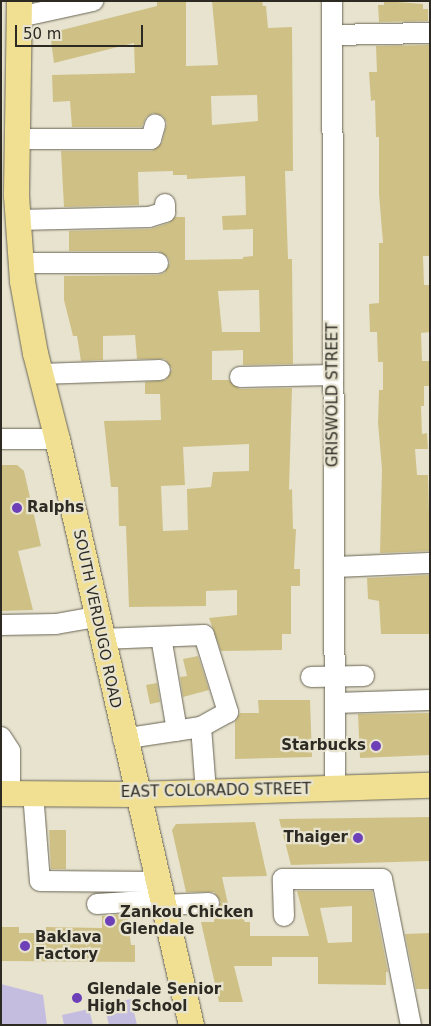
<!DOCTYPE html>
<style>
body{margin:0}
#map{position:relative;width:431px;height:1026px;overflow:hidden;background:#e7e3cf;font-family:"DejaVu Sans",sans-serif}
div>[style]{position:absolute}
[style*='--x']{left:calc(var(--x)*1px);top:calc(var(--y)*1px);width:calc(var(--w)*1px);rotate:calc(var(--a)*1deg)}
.green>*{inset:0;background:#c5bddf}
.building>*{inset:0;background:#cfc186}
.roads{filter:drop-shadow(0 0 1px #6a6655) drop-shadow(0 0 1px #6a6655)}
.minor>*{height:20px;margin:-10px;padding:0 10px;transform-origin:10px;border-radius:10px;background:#fff}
.major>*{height:25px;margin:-12.5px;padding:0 12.5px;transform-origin:12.5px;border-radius:12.5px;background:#f1e092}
.dots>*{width:14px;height:14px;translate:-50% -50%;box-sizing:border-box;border:2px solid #e7e3cf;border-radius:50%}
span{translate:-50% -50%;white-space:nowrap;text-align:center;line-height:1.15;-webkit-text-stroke:4.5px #e7e3cf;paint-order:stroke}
.street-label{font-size:15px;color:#2c2a23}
.poi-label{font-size:15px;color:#2c2a23;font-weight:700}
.left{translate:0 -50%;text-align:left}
.right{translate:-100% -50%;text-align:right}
.frame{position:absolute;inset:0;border:2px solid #2c2a23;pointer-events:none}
.scale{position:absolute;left:15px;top:25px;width:128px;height:22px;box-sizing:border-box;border:2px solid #2c2a23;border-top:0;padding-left:6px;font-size:15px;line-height:18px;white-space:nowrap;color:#2c2a23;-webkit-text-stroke:4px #e7e3cf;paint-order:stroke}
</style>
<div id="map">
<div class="green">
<div style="clip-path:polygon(1px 984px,43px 995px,47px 1025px,1px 1025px)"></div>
<div style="clip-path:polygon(131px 999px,137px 1025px,109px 1025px,104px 1005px)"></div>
<div style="clip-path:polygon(89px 1009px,93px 1025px,64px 1025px,62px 1015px)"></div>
</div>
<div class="building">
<div style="clip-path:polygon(evenodd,157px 1px,186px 1px,186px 66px,218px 65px,212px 1px,262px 1px,263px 6px,266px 6px,268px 28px,292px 27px,293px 171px,285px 171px,288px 259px,292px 259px,293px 364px,243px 365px,243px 350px,212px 351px,212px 380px,229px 380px,240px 389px,292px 388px,289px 490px,292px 489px,293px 529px,296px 529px,294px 569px,300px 569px,300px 586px,291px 586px,291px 634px,282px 634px,282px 650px,221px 651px,209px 618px,237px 615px,237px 590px,206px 591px,206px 606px,129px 607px,126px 526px,119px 526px,118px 487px,111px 487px,104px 421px,161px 420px,160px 394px,145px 394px,145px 382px,166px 380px,172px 369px,165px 359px,137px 359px,135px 335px,103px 336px,103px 360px,81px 361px,77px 336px,73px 336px,64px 300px,64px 276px,158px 275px,164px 273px,170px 263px,168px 257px,158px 251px,69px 251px,69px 231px,150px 229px,169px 223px,175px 217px,185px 217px,185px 260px,243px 259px,243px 257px,253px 256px,253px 229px,223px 230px,222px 216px,246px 215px,245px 176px,187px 179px,187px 175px,173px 175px,173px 171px,138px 172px,139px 205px,64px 207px,61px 151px,152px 151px,162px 143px,167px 123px,163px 116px,153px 113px,146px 117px,142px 127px,72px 127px,70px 101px,53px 102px,52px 75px,135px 73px,134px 43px,54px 63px,50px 33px,157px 6px,157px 1px,257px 95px,258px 121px,212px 125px,211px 96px,257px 95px,157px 1px,259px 290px,260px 332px,222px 332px,218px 291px,259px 290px,157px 1px,249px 444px,249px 471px,213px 472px,211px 487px,187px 489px,188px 530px,163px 531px,161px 486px,185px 485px,183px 447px,249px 444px)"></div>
<div style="clip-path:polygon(384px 1px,423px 4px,423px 9px,428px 9px,428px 21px,379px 22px,378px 5px,384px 5px)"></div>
<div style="clip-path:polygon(430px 45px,430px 256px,423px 256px,424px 285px,430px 285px,430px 332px,421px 333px,422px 361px,430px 361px,430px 386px,424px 386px,424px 406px,421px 406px,422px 434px,427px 433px,428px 449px,415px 449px,417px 475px,428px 475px,430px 551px,380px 553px,382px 469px,378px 423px,379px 390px,383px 390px,383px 362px,378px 362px,377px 332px,370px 332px,369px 304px,379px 303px,379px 243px,383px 243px,379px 194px,379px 137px,376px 137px,375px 100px,371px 101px,369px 72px,377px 72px,376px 46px)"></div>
<div style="clip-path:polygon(1px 465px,17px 465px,24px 471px,41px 546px,18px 551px,33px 610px,1px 611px)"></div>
<div style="clip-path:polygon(430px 575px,430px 634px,381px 634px,379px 601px,368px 599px,367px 578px)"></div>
<div style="clip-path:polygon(198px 656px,209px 690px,183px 697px,180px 677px,187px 676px,183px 659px)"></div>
<div style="clip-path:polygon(157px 683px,160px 702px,150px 704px,146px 685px)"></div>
<div style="clip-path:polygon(258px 700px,310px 700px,312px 757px,235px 759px,235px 722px,240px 713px,259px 713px)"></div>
<div style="clip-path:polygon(430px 713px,430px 755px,360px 758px,358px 714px)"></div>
<div style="clip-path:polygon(430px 817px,430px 861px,291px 865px,279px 819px)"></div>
<div style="clip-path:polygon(evenodd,255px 822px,267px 876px,222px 877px,230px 913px,240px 913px,245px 922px,250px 922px,250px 936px,309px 936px,297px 891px,372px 891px,388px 972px,386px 972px,386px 985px,318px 984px,318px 957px,272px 957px,272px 966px,234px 966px,243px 1002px,219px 1002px,201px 922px,214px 922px,214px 914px,221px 902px,214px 892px,186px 892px,172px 830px,176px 824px,255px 822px,352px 906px,352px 942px,328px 943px,320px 908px,352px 906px)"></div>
<div style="clip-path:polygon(49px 830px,66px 830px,66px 869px,51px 869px)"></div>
<div style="clip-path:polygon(127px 914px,131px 945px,135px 945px,135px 962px,1px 961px,1px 927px,19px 927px,19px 933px,46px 933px,46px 927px,102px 928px,102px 916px)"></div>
<div style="clip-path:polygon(430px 933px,430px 989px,416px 989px,405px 934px)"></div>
</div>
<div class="roads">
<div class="minor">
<div style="--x:332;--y:1;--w:787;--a:89.78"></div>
<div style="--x:19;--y:17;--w:76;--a:-12.2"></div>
<div style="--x:332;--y:35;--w:98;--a:-1.2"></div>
<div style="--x:17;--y:139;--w:134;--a:0"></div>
<div style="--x:151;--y:139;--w:15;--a:-74"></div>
<div style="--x:18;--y:220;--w:131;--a:-1.3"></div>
<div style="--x:149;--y:217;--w:17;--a:-17"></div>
<div style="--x:165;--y:212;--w:8;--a:-90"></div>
<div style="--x:21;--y:263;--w:137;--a:0"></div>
<div style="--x:40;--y:374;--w:120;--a:-1.9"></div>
<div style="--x:240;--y:377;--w:93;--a:-1.2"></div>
<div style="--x:1;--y:439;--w:56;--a:0"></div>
<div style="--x:334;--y:567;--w:96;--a:-2.4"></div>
<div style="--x:1;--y:625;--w:55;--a:-1"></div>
<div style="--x:56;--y:624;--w:41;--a:-9.9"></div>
<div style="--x:161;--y:637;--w:95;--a:80.3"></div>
<div style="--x:101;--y:639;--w:103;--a:-2.2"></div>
<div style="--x:204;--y:635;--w:81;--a:72.7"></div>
<div style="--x:228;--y:712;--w:31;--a:151"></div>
<div style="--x:201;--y:727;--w:79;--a:171.3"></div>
<div style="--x:311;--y:677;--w:53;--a:-1.1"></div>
<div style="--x:335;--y:703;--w:95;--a:-1.8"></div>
<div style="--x:201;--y:727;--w:65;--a:85.6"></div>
<div style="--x:1;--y:737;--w:17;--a:57"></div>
<div style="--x:10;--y:751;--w:42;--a:90"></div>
<div style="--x:33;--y:793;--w:88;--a:85.5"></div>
<div style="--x:40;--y:881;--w:116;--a:0.5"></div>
<div style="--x:97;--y:904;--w:64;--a:-3.6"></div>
<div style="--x:162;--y:905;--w:47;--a:-2.4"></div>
<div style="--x:284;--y:916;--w:37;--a:-92"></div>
<div style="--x:283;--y:879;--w:99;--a:0"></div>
<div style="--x:382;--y:879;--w:149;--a:78.8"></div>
</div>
<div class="major">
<div style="--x:19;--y:1;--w:194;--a:90.9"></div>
<div style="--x:16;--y:195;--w:86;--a:86"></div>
<div style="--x:22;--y:281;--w:73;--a:79.8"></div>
<div style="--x:35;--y:353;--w:89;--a:75.7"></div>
<div style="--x:57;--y:439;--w:601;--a:77.12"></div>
<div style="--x:1;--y:793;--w:135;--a:0.4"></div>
<div style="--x:136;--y:794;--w:294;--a:-1.8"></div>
</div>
</div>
<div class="dots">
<div style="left:17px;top:508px;background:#6d40b8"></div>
<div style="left:376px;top:746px;background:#6d40b8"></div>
<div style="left:358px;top:838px;background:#6d40b8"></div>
<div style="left:110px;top:921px;background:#6d40b8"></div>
<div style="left:25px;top:946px;background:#6d40b8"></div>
<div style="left:77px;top:998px;background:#6d40b8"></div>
</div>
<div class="street-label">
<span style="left:333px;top:395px;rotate:-90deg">GRISWOLD STREET</span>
<span style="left:97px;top:619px;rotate:78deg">SOUTH VERDUGO ROAD</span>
<span style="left:216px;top:791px;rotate:-1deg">EAST COLORADO STREET</span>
</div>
<div class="poi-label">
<span class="left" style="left:27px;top:508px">Ralphs</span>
<span class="right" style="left:366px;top:746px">Starbucks</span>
<span class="right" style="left:348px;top:838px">Thaiger</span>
<span class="left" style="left:120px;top:921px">Zankou Chicken<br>Glendale</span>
<span class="left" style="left:35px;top:946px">Baklava<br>Factory</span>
<span class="left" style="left:87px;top:998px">Glendale Senior<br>High School</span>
</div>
<div class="frame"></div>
<div class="scale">50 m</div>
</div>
